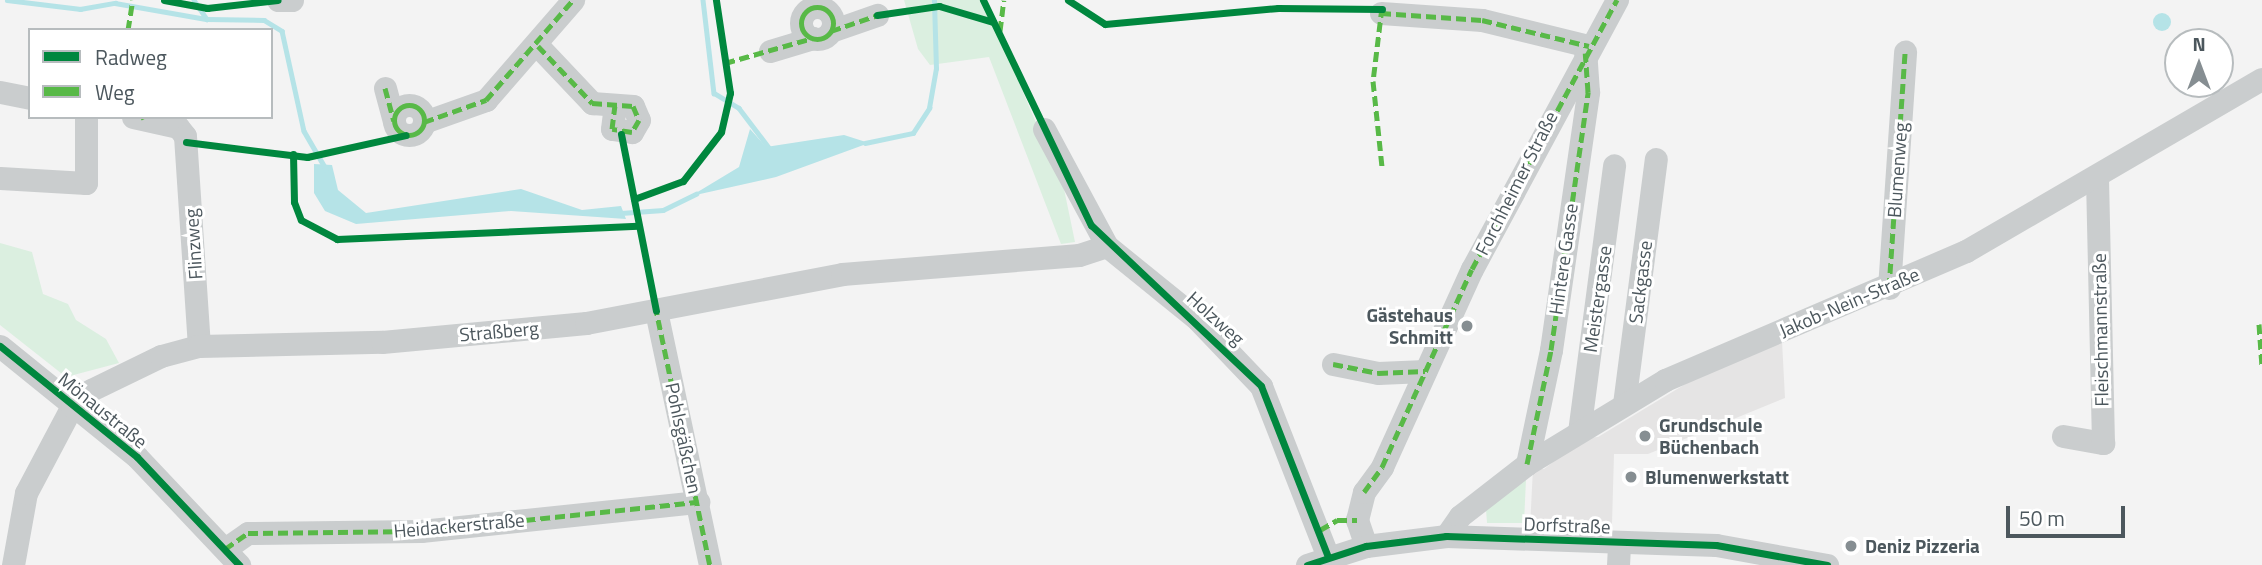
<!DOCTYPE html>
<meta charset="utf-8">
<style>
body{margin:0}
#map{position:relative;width:2262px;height:565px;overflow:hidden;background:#f3f3f3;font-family:"Titillium Web",sans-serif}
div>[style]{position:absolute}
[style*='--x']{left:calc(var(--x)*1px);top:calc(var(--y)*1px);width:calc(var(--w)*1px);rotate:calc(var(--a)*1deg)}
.education>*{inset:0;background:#e5e4e4}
.green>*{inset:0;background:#dbefe0}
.water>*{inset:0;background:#b5e3e7}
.round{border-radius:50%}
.stream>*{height:4.5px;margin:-2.25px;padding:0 2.25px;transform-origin:2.25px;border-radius:2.25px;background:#b5e3e7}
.minor>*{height:23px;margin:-11.5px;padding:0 11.5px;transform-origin:11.5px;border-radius:11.5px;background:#cacdce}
.minor>.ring{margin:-11.5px;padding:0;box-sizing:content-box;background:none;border:23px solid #cacdce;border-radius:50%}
.quiet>*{height:5px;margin-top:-2.5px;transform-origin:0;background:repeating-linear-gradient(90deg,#58b947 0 10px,transparent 0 15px)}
.quiet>.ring{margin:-2.5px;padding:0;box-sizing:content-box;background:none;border:5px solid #58b947;border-radius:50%}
.cycleway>*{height:7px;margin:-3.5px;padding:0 3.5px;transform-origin:3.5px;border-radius:3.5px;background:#00873e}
.dots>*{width:19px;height:19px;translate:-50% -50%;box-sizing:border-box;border:4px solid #fff;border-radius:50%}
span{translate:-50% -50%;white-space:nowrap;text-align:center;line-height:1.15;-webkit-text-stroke:6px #fff;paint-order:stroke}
.street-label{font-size:19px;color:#4c575d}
.poi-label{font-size:19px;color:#4c575d;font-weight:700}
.right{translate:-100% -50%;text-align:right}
.left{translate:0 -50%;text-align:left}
.legend{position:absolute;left:28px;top:28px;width:245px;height:91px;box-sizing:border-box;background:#fff;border:2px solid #b7bcbe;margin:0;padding:9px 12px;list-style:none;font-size:21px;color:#4c575d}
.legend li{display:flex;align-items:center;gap:14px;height:35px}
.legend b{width:35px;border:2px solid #b7bcbe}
.north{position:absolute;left:2164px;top:28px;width:70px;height:70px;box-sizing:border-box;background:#fff;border:2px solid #b7bcbe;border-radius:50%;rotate:0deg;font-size:19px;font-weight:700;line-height:28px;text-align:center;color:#4c575d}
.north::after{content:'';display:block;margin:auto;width:24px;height:32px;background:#868e92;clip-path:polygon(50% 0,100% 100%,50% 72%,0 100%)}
.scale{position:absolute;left:2006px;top:506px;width:119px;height:32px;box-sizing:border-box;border:4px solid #4c575d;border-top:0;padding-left:9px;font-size:21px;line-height:24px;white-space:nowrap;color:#4c575d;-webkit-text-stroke:5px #fff;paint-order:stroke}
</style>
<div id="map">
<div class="education">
<div style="clip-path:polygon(1782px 341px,1785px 398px,1648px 454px,1614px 454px,1612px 524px,1530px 528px,1533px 468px,1544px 469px,1585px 438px,1598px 437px,1697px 377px)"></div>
</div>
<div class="green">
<div style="clip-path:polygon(904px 0,984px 0,1064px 189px,1075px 242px,1061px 244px,989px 57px,930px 65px,918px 49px)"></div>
<div style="clip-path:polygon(0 243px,32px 252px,43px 294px,68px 304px,76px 320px,106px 339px,119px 363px,66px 377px,0 325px)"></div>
<div style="clip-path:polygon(1526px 479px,1524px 523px,1487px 523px,1486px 509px)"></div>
</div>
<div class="water">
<div class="round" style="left:2153px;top:13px;width:18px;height:18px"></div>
<div style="clip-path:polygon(750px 129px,766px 147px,844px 135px,869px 143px,776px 177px,691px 196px,739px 167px)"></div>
<div style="clip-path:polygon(314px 164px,332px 165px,338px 190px,366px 213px,521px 189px,582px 210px,621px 206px,626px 219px,511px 211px,356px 224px,325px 211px,314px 193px)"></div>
</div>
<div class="stream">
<div style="--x:7;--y:0;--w:74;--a:7"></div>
<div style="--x:80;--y:9;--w:36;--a:-10"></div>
<div style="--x:115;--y:3;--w:92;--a:10"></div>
<div style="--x:194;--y:0;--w:23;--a:56"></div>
<div style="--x:207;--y:19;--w:57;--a:1"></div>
<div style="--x:264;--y:20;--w:21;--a:31"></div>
<div style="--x:282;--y:31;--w:102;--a:77.6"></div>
<div style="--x:304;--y:131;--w:44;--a:59.9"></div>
<div style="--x:703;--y:0;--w:94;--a:83.3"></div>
<div style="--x:714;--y:93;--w:29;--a:31"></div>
<div style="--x:739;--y:108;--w:51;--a:52.9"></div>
<div style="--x:865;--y:143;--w:49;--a:-11.8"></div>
<div style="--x:913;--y:133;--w:30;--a:-57"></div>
<div style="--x:929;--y:108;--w:40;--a:-80"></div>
<div style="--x:936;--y:69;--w:69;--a:-91.7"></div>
<div style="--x:621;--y:213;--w:42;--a:-4.1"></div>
<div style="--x:663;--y:210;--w:37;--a:-26"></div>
</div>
<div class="minor">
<div style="--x:278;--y:0;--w:14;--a:0"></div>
<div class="ring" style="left:801px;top:7px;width:9px;height:9px"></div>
<div style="--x:1381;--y:13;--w:101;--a:4"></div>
<div style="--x:1482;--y:20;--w:110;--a:13.7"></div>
<div style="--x:831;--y:31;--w:49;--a:-19.2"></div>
<div style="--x:538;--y:46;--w:79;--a:46.5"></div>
<div style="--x:592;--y:103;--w:41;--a:4.2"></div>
<div style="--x:633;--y:106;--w:15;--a:67"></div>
<div style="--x:639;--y:120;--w:14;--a:120"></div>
<div style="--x:632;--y:132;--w:20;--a:-171"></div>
<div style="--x:612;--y:129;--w:23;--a:-83"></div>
<div style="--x:770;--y:51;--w:45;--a:-16.8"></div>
<div style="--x:385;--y:88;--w:34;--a:75"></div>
<div style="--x:0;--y:92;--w:31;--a:11"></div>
<div class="ring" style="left:394px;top:105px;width:7px;height:7px"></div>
<div style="--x:133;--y:117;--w:46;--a:12.5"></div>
<div style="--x:178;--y:127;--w:11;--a:52"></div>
<div style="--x:185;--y:136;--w:210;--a:86.2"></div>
<div style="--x:424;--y:122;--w:66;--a:-19.5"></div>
<div style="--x:486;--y:100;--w:133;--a:-49"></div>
<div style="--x:1044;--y:129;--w:133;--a:61.7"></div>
<div style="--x:1107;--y:246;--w:116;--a:39"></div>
<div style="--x:1197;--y:319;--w:93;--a:46.3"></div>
<div style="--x:1261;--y:386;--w:184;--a:68.6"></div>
<div style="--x:0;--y:178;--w:86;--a:3.3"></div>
<div style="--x:86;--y:183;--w:66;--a:-90"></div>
<div style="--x:1889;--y:288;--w:237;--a:-86.1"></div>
<div style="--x:656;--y:311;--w:260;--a:78"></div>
<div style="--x:0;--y:346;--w:176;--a:39"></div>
<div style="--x:137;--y:457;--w:149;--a:46.6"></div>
<div style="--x:1333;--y:364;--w:46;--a:11.3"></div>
<div style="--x:1378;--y:373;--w:47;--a:-2.4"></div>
<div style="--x:1624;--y:404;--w:247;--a:-82.6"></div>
<div style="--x:1579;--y:432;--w:269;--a:-82.5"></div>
<div style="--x:2063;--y:436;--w:41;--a:9.9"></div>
<div style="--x:2103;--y:443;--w:266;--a:-91.3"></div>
<div style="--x:1527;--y:464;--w:116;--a:-78.1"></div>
<div style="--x:1551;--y:350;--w:261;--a:-81.8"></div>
<div style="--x:1588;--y:92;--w:39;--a:-94"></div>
<div style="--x:1446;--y:536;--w:24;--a:-55"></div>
<div style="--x:1460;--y:516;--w:85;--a:-37.8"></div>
<div style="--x:1527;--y:464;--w:162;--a:-31.3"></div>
<div style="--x:1665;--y:380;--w:327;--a:-23.2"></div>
<div style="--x:1966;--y:251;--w:342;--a:-30.2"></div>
<div style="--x:1366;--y:546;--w:28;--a:-109"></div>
<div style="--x:1357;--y:520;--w:29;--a:-76"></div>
<div style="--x:1364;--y:492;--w:31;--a:-54"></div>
<div style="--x:1382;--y:467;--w:217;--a:-65.6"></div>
<div style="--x:1472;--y:269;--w:306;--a:-61.7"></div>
<div style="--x:225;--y:549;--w:28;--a:-35"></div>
<div style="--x:248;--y:533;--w:173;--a:-0.7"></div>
<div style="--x:421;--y:531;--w:279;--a:-6"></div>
<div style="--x:13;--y:565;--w:73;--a:-79.8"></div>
<div style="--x:26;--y:493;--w:98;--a:-62.1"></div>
<div style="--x:72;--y:406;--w:25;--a:-40"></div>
<div style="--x:91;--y:390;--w:78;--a:-25.9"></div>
<div style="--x:161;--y:356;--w:39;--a:-15"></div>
<div style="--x:199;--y:346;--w:183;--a:-1.3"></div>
<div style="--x:382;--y:342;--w:205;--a:-5.3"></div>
<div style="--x:586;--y:323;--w:261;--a:-10.8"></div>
<div style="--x:842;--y:274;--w:238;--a:-4.6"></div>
<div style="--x:1079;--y:255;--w:29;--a:-18"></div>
<div style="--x:1307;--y:565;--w:62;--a:-17.9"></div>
<div style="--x:1366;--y:546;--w:81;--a:-7.1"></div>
<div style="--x:1446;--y:536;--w:270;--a:1.9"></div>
<div style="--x:1716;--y:545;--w:113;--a:10.2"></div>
<div style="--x:1618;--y:565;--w:22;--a:-87"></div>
</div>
<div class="quiet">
<div style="--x:1382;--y:7;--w:75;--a:96.9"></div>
<div style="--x:1373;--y:81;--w:86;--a:84"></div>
<div class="ring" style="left:801px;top:7px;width:27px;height:27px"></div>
<div style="--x:1381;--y:13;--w:101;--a:4"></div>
<div style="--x:1482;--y:20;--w:110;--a:13.7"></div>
<div style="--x:128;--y:30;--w:30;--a:-81"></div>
<div style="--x:831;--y:31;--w:53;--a:-18.8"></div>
<div style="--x:1000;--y:31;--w:31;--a:-83"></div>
<div style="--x:538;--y:46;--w:79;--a:46.5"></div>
<div style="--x:592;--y:103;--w:41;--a:4.2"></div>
<div style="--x:633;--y:106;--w:15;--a:67"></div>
<div style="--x:639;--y:120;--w:14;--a:120"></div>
<div style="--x:632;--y:132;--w:20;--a:-171"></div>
<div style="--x:612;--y:129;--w:23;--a:-83"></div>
<div style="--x:725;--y:63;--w:91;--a:-15.9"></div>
<div style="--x:385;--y:88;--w:34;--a:75"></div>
<div class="ring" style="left:394px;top:105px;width:25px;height:25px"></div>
<div style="--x:143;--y:117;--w:2;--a:63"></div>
<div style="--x:424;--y:122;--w:66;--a:-19.5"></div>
<div style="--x:486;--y:100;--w:133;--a:-49"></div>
<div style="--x:1889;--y:288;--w:237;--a:-86.1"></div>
<div style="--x:655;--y:305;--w:266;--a:78.1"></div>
<div style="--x:2259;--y:324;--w:43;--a:86"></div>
<div style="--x:1333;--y:364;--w:46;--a:11.3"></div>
<div style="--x:1378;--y:373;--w:47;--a:-2.4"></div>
<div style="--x:1527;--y:464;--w:116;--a:-78.1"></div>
<div style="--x:1551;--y:350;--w:261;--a:-81.8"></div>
<div style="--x:1588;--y:92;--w:39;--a:-94"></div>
<div style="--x:1364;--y:492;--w:31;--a:-54"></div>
<div style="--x:1382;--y:467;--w:217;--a:-65.6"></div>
<div style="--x:1472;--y:269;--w:306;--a:-61.7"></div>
<div style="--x:1320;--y:530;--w:20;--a:-30"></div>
<div style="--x:1337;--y:520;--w:20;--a:0"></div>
<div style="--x:225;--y:549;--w:28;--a:-35"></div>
<div style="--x:248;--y:533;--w:173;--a:-0.7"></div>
<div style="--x:421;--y:531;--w:279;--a:-6"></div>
</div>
<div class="cycleway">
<div style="--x:164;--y:0;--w:44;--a:10.5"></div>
<div style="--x:207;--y:8;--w:71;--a:-6.4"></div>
<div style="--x:983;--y:0;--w:250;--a:64.4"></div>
<div style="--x:1091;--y:225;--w:234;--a:43.4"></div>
<div style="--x:1261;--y:386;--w:184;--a:68.6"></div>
<div style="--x:1068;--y:0;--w:44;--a:33"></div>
<div style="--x:1105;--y:24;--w:174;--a:-5.3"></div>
<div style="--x:1278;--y:8;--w:104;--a:0.6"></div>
<div style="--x:877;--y:15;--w:63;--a:-8.3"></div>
<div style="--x:939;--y:6;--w:56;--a:16.5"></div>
<div style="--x:621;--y:134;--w:180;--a:78.8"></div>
<div style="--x:186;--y:142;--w:122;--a:7.1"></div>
<div style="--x:307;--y:157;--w:101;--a:-12.5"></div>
<div style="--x:293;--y:154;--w:48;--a:88.8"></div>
<div style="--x:294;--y:202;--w:19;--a:69"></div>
<div style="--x:301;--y:220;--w:41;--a:27.8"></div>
<div style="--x:337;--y:239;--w:301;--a:-2.5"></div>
<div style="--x:634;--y:199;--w:52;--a:-20.2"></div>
<div style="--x:683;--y:181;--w:62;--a:-52.2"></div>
<div style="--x:721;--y:132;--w:40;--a:-77"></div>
<div style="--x:730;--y:93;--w:94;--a:-98.6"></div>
<div style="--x:0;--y:346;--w:176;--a:39"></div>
<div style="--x:137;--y:457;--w:149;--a:46.6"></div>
<div style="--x:1307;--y:565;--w:62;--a:-17.9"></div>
<div style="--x:1366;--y:546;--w:81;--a:-7.1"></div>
<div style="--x:1446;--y:536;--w:270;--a:1.9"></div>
<div style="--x:1716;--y:545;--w:113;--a:10.2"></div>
</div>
<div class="dots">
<div style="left:1467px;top:326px;background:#868e92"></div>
<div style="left:1645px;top:436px;background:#868e92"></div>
<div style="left:1631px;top:477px;background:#868e92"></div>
<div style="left:1851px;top:546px;background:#868e92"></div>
</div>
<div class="street-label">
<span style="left:1897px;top:170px;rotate:-86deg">Blumenweg</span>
<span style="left:1516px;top:183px;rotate:-63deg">Forchheimer Straße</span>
<span style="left:193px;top:244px;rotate:-94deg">Flinzweg</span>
<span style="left:1563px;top:259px;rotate:-82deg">Hintere Gasse</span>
<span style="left:1640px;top:282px;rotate:-83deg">Sackgasse</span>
<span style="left:1597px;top:299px;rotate:-82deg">Meistergasse</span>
<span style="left:1849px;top:302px;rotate:-23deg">Jakob-Nein-Straße</span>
<span style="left:1216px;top:318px;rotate:42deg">Holzweg</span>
<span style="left:2100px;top:330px;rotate:-91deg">Fleischmannstraße</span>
<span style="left:499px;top:331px;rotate:-5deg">Straßberg</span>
<span style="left:103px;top:410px;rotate:39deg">Mönaustraße</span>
<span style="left:684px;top:438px;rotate:78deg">Pohlsgäßchen</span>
<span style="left:459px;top:525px;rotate:-5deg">Heidackerstraße</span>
<span style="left:1567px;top:525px;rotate:2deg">Dorfstraße</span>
</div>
<div class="poi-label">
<span class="right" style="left:1453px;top:326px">Gästehaus<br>Schmitt</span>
<span class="left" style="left:1659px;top:436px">Grundschule<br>Büchenbach</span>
<span class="left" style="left:1645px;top:477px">Blumenwerkstatt</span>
<span class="left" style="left:1865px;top:546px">Deniz Pizzeria</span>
</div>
<ul class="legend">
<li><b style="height:9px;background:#00873e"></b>Radweg</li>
<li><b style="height:9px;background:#58b947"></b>Weg</li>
</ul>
<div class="north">N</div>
<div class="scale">50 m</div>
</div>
